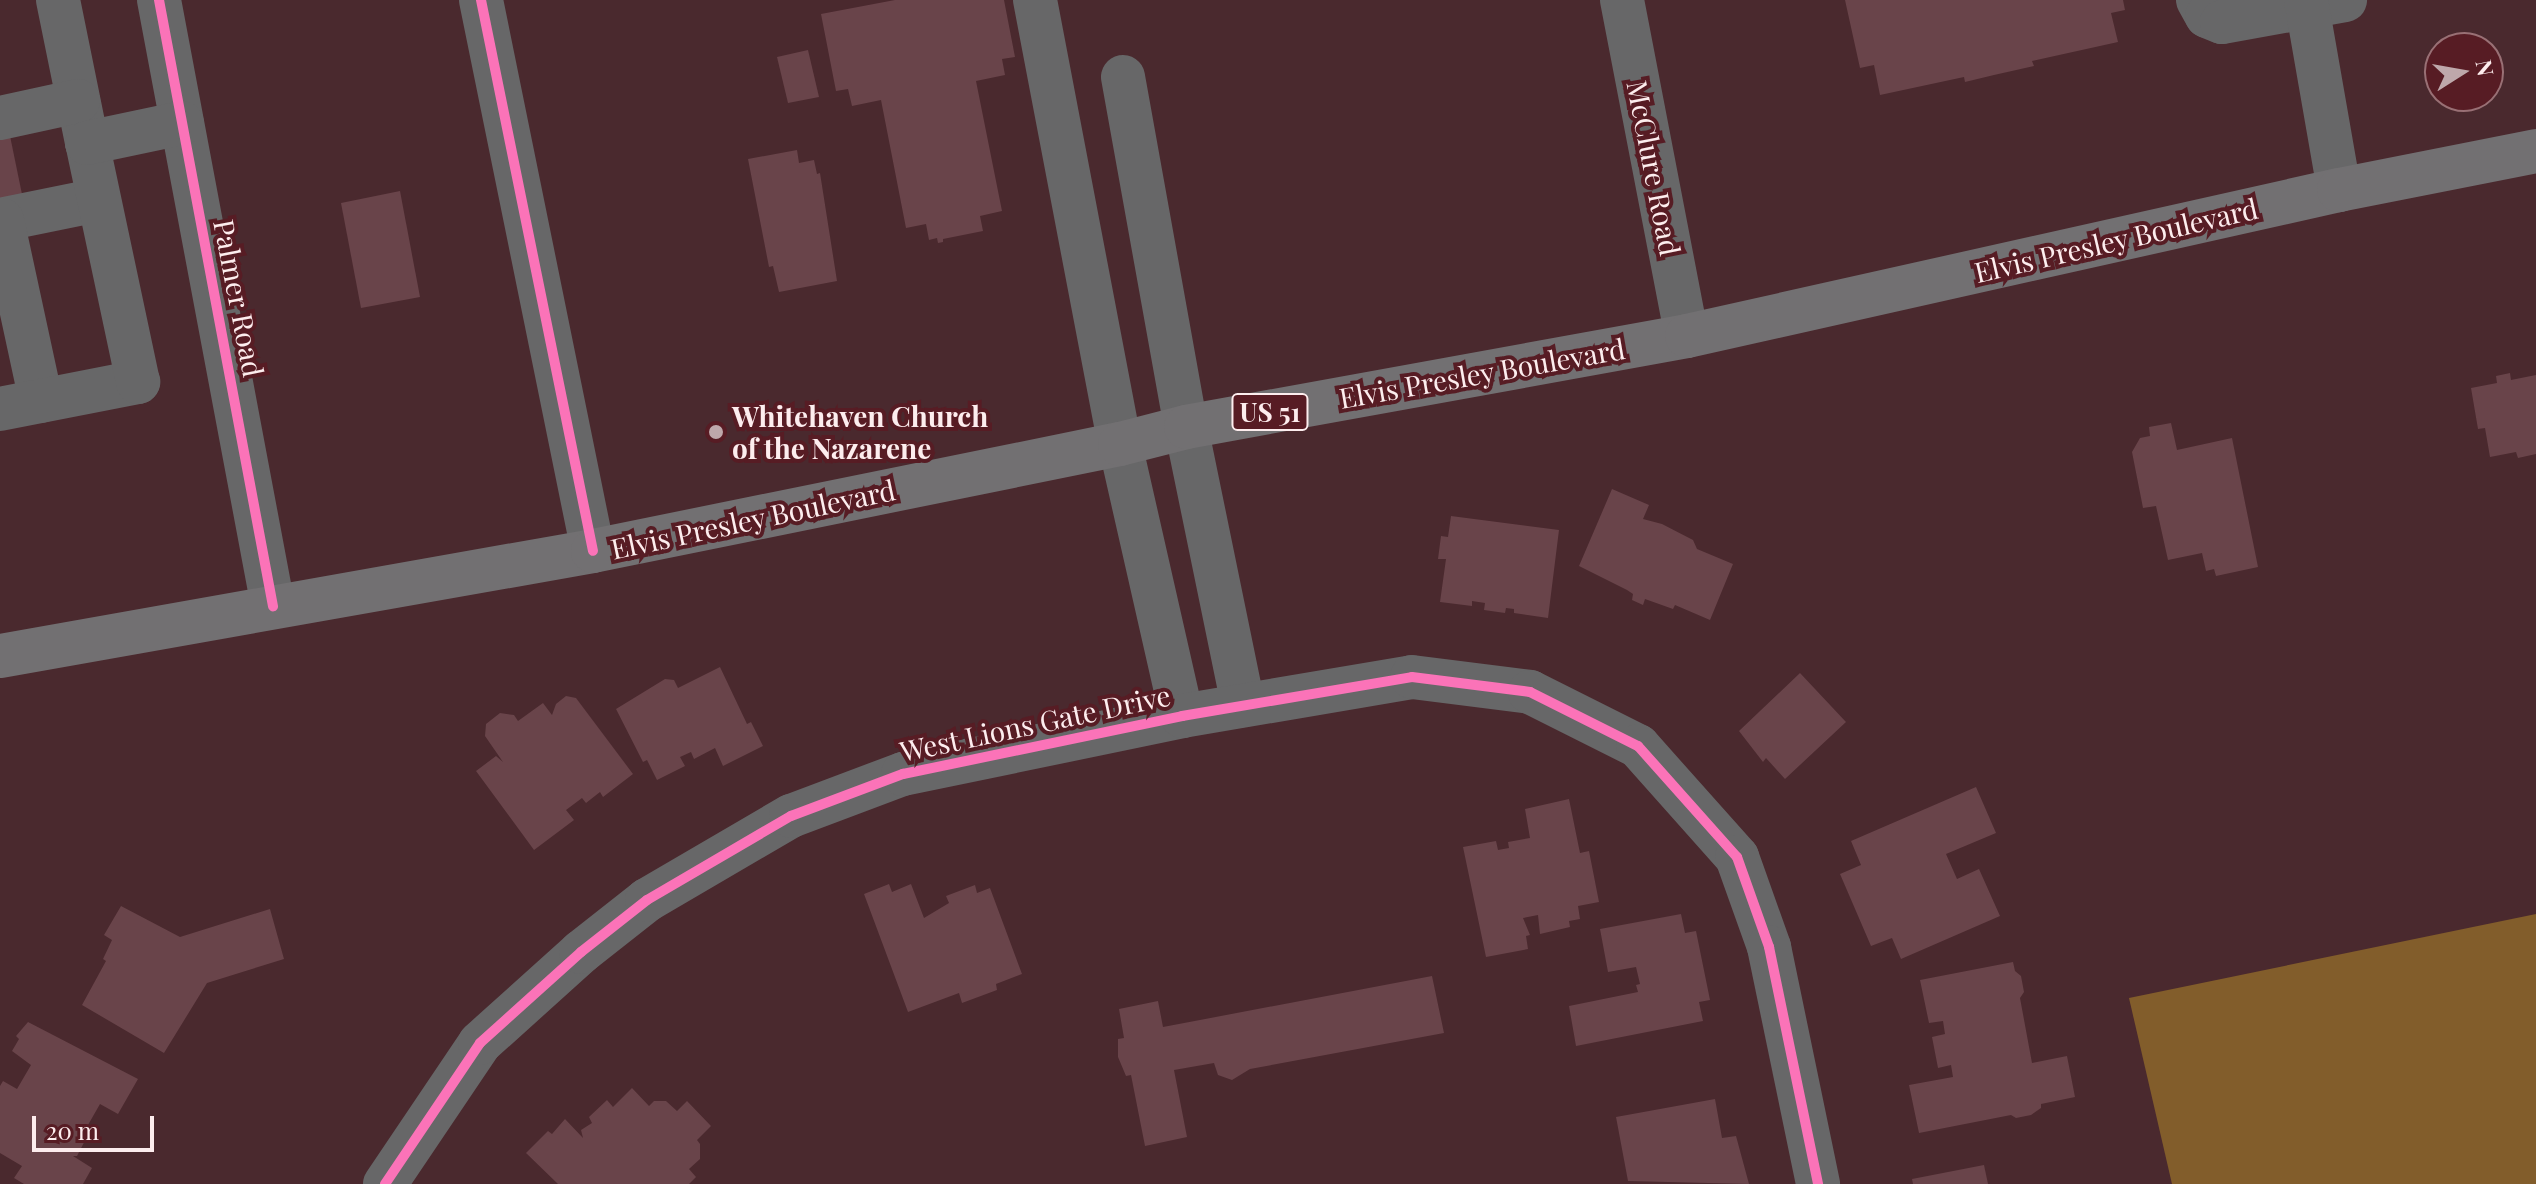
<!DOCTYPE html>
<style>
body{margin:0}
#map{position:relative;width:2536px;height:1184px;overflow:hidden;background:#4a292e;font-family:"Playfair Display",serif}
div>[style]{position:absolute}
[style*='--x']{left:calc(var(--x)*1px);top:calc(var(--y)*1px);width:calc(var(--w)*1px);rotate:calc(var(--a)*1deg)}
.forest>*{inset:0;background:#825d2b}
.building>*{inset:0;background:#69444a}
.minor>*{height:44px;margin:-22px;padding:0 22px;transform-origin:22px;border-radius:22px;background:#676768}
.major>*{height:44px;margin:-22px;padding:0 22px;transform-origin:22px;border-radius:22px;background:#727072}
.cycleway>*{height:10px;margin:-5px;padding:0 5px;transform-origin:5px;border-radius:5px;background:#fb73b8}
.dots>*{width:22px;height:22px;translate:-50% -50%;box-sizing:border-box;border:4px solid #571c24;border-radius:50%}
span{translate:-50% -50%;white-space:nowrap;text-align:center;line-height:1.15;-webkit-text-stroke:8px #571c24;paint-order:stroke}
.shield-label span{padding:2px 6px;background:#571c24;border:2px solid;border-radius:6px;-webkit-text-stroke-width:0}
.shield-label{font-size:26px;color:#fdedee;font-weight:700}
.street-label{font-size:28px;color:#fdedee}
.poi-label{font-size:28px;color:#fdedee;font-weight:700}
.left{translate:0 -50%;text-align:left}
.north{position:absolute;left:2424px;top:32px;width:80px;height:80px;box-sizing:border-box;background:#571c24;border:2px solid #997075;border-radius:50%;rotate:79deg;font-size:22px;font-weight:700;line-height:32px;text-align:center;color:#fdedee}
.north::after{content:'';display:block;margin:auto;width:28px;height:36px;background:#bea8ab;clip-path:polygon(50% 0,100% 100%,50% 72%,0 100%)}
.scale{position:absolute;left:32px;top:1116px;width:122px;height:36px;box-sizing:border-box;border:4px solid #fdedee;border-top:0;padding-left:10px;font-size:24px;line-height:28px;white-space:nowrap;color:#fdedee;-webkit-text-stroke:6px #571c24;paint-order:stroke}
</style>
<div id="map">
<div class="forest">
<div style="clip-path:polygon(2536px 914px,2536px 1184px,2172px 1184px,2129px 998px)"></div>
</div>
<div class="building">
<div style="clip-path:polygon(895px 0,1004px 0,1015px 57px,1002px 59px,1005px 75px,976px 81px,1002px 211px,980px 216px,983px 231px,943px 239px,943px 242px,938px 243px,937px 238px,929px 240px,926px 224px,906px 228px,881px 100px,852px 106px,848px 89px,836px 91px,821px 14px)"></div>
<div style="clip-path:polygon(1845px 0,2123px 0,2125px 10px,2111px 13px,2118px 42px,2032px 61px,2034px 66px,1994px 75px,1965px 82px,1964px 77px,1880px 95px,1874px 65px,1860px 68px)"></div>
<div style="clip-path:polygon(808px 50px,819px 97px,788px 103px,777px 57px)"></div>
<div style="clip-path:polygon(9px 131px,24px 204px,0 209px,0 133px)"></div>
<div style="clip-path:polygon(797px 150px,799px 163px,814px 160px,817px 174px,820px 173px,837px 281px,779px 292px,773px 266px,769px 267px,748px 159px)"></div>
<div style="clip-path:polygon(400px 191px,420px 297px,361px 308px,341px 203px)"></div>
<div style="clip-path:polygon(2510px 373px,2511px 380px,2536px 375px,2536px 454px,2518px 458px,2516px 452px,2490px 457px,2485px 428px,2478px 429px,2471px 388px,2497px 383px,2496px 376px)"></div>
<div style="clip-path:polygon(2171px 423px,2177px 450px,2232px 438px,2258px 567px,2216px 576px,2214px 569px,2206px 571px,2202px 553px,2168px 560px,2156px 506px,2143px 508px,2132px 452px,2140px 438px,2150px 436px,2149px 427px)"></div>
<div style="clip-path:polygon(1612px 489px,1649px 505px,1643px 519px,1662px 524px,1693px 540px,1697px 549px,1733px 564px,1710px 620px,1675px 605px,1673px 609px,1645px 599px,1643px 605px,1632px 600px,1633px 594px,1627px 590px,1579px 566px)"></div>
<div style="clip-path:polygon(1451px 516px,1559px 530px,1548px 618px,1514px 613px,1514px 609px,1506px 608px,1505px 613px,1484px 610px,1485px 603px,1472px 601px,1472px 606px,1440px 602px,1446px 559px,1438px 559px,1441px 536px,1448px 537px)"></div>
<div style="clip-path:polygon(720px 667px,747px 724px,751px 722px,763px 746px,723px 766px,715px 748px,694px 759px,691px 752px,680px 757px,685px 766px,657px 780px,647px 760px,643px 762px,616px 709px,665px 679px,674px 680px,678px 688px)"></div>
<div style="clip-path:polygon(1800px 673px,1846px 722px,1785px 779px,1766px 758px,1763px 762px,1739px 731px)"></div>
<div style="clip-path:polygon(566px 696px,576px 698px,633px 774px,603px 797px,600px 792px,586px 803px,582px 798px,566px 810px,574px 820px,534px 850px,476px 771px,496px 756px,503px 762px,485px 736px,486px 724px,500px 713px,514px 715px,518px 721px,543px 703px,552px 715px,556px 704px)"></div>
<div style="clip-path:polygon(1976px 787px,1996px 833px,1946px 854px,1957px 879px,1979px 869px,2000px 916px,1901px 959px,1892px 938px,1871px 946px,1840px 874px,1861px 865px,1851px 841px)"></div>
<div style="clip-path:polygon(1569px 799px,1580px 853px,1589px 851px,1599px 902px,1578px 906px,1580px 919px,1569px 921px,1570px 927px,1540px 934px,1538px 915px,1523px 918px,1530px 935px,1526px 936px,1528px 949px,1486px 957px,1463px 847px,1496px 841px,1498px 850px,1509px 848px,1508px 842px,1530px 838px,1525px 809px)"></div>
<div style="clip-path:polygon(889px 884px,892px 892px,911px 884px,924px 918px,949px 903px,946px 896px,975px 885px,977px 893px,990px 888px,1022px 974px,996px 984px,997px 990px,962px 1003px,959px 993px,908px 1012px,864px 894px)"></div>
<div style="clip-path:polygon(121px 906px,180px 937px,270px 909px,284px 959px,207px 983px,164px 1053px,82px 1005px,106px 961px,103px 959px,112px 940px,104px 935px)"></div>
<div style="clip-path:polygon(1681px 914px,1685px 933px,1696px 931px,1710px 1000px,1699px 1002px,1703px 1021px,1576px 1046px,1569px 1006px,1638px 992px,1636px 985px,1640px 984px,1636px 967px,1608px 972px,1600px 929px)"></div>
<div style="clip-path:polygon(2013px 962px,2015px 971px,2021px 976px,2024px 992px,2020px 998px,2032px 1063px,2067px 1056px,2075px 1097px,2041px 1104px,2041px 1108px,2031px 1115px,2016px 1118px,2011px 1115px,1919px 1133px,1909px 1085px,1953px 1077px,1951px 1065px,1938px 1068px,1932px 1037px,1945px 1034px,1943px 1021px,1929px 1023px,1920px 980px)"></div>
<div style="clip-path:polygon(1432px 976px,1444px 1033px,1250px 1069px,1232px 1080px,1218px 1075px,1214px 1063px,1174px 1070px,1187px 1137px,1145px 1146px,1131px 1075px,1126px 1076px,1118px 1057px,1118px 1039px,1124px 1038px,1119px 1009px,1158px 1001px,1163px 1027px)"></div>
<div style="clip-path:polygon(28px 1022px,138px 1079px,118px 1114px,100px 1104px,88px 1125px,92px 1127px,77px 1156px,73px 1156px,92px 1168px,83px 1184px,24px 1184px,14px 1178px,22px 1166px,0 1153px,0 1086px,3px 1081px,17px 1089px,31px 1065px,12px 1051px,19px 1039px,16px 1036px)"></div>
<div style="clip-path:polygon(632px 1088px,649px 1106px,654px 1101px,666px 1101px,677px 1111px,687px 1101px,711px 1126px,697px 1140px,700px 1144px,700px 1159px,689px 1169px,696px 1177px,689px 1184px,558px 1184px,526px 1153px,548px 1131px,552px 1134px,565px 1119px,583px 1138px,581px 1130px,592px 1123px,589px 1117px,607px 1100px,613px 1107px)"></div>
<div style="clip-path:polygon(1715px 1099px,1722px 1138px,1736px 1136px,1749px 1184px,1628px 1181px,1616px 1117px)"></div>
<div style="clip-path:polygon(1984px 1165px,1988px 1184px,1913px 1184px,1912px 1179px)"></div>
</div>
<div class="minor">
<div style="--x:58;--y:0;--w:146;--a:78.5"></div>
<div style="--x:159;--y:0;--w:617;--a:79.35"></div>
<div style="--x:481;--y:0;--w:562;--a:78.51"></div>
<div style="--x:1035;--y:0;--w:452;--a:79.2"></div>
<div style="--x:1120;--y:444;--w:279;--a:77.2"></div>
<div style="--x:1622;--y:0;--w:342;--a:79.1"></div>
<div style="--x:2198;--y:0;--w:18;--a:61"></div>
<div style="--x:2207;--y:16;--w:16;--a:22"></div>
<div style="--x:2222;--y:22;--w:125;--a:-10.1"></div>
<div style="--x:2306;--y:0;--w:193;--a:80.1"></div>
<div style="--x:1123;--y:77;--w:356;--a:79.8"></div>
<div style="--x:1186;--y:427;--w:284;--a:78.4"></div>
<div style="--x:0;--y:118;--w:80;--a:-12.3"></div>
<div style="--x:0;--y:220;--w:100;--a:-11.5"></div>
<div style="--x:2;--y:220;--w:185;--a:77.8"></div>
<div style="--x:0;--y:409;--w:141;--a:-11.1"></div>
<div style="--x:138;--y:382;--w:244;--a:-102"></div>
<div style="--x:87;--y:143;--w:97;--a:-11.9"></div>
<div style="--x:385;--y:1184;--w:170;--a:-56"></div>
<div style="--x:480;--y:1043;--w:136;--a:-42"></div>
<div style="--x:581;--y:952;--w:84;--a:-38.2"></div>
<div style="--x:647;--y:900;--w:167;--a:-30.3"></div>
<div style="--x:791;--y:816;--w:120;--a:-20.6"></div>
<div style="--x:903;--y:774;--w:285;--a:-11.7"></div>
<div style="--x:1182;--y:716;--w:233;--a:-9.6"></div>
<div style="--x:1412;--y:677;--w:119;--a:7.2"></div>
<div style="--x:1530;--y:692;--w:121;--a:26.6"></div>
<div style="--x:1638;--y:746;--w:149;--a:48.3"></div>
<div style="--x:1737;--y:857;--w:96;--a:70.4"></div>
<div style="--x:1769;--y:947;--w:242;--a:78.3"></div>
</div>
<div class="major">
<div style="--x:0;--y:656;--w:602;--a:-10.04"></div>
<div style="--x:593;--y:551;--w:538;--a:-11.48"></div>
<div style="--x:1120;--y:444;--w:68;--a:-14.4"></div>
<div style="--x:1186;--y:427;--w:509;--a:-10.29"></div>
<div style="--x:1687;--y:336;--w:668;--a:-12.62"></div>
<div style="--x:2339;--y:190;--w:201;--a:-11.2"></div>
</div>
<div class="cycleway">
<div style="--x:159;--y:0;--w:617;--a:79.35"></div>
<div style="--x:481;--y:0;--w:562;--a:78.51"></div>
<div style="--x:385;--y:1184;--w:170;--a:-56"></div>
<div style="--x:480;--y:1043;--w:136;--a:-42"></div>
<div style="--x:581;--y:952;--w:84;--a:-38.2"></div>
<div style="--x:647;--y:900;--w:167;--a:-30.3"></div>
<div style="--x:791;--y:816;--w:120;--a:-20.6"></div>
<div style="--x:903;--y:774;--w:285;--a:-11.7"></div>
<div style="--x:1182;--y:716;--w:233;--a:-9.6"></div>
<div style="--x:1412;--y:677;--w:119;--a:7.2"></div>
<div style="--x:1530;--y:692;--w:121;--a:26.6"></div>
<div style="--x:1638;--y:746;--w:149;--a:48.3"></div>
<div style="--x:1737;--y:857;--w:96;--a:70.4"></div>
<div style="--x:1769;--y:947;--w:242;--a:78.3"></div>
</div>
<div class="dots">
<div style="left:716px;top:432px;background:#bea8ab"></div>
</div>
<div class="shield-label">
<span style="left:1270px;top:412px">US 51</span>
</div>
<div class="street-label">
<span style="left:1654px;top:168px;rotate:79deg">McClure Road</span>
<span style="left:2116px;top:240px;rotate:-13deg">Elvis Presley Boulevard</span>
<span style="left:239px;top:298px;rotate:79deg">Palmer Road</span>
<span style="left:1482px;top:373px;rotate:-10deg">Elvis Presley Boulevard</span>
<span style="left:753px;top:519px;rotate:-12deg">Elvis Presley Boulevard</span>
<span style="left:1035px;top:723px;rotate:-12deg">West Lions Gate Drive</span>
</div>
<div class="poi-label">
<span class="left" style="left:732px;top:432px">Whitehaven Church<br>of the Nazarene</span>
</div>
<div class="north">N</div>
<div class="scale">20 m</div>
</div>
